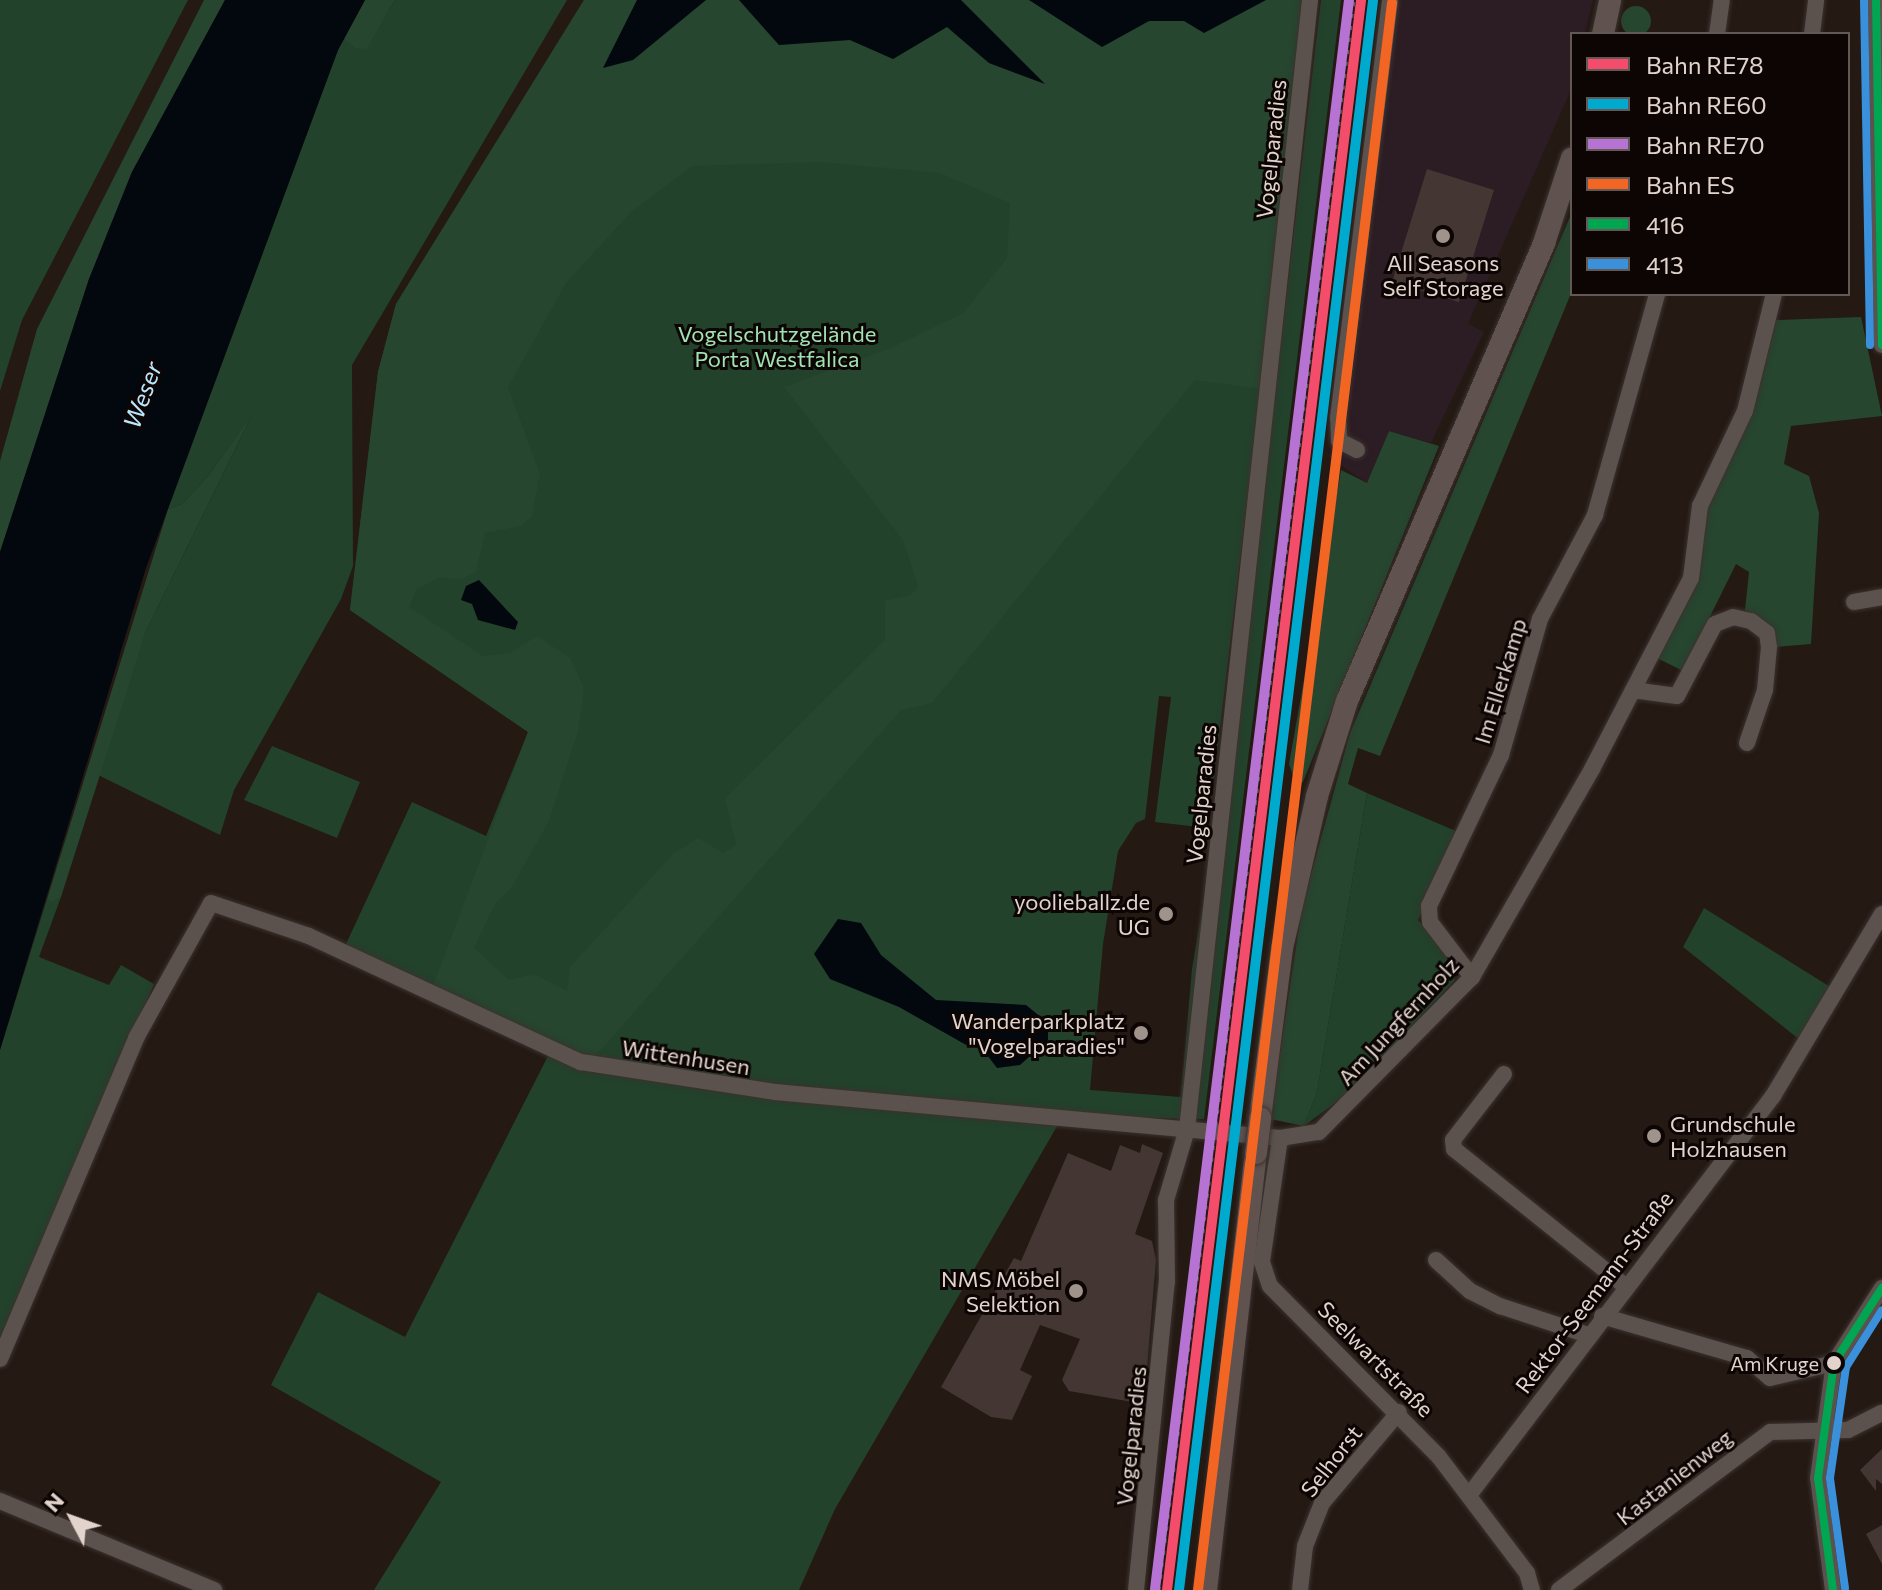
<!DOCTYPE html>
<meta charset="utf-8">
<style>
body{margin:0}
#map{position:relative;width:1882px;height:1590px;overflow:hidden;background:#241913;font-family:Commissioner,sans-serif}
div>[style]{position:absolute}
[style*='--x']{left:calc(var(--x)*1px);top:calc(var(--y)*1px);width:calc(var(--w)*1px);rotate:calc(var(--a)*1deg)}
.commercial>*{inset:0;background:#2c1c24}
.green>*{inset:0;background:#22422b}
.forest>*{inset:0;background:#26462f}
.round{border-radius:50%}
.water>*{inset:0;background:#03080f}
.building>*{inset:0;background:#443733}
.roads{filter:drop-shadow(0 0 2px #3b322f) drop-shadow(0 0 2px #3b322f)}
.minor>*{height:16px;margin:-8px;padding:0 8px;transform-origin:8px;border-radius:8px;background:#5b524e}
.major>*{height:22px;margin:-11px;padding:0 11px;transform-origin:11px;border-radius:11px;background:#60524e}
.rail>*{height:3px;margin-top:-1.5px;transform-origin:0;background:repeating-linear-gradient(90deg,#605753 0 4px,transparent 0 12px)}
.bridges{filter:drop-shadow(0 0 2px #3b322f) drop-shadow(0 0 2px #3b322f)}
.major-bridge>*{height:22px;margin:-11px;padding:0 11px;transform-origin:11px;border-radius:11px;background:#60524e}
.bus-1>*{height:8px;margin:-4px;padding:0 4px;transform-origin:4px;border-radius:4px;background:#00a651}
.bus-2>*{height:8px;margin:-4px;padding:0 4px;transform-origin:4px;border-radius:4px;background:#3a90db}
.rail-1>*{height:10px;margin:-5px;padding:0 5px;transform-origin:5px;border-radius:5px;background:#f44d6c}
.rail-2>*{height:10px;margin:-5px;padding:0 5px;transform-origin:5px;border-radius:5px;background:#00a9ce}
.rail-3>*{height:10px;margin:-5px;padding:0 5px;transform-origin:5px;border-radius:5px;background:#b673d3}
.rail-4>*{height:10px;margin:-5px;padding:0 5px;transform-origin:5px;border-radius:5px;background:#f26522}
.dots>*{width:22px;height:22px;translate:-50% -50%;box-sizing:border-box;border:4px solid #0c0503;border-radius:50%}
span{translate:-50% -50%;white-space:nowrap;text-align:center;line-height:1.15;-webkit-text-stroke:6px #0c0503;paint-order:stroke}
.bus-label{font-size:20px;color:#e2d4cd}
.right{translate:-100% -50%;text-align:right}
.street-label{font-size:22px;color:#e2d4cd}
.poi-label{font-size:22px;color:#e2d4cd}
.left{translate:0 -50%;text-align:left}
.park-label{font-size:22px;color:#a0e2b3}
.water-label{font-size:24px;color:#bae6fd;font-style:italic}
.legend{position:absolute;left:1570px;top:32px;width:280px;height:264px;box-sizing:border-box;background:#0c0503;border:2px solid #625854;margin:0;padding:10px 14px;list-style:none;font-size:24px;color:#e2d4cd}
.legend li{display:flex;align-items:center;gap:16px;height:40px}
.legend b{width:40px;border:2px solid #625854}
.north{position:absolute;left:32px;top:1478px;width:80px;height:80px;-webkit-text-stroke:6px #0c0503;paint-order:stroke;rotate:311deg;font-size:22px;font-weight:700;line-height:32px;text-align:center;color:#e2d4cd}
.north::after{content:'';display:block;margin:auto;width:28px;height:36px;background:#e2d4cd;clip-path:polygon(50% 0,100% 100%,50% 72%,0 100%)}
</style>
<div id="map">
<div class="commercial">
<div style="clip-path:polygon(1385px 0,1593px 0,1585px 34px,1572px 34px,1570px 92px,1468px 324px,1484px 332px,1431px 443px,1389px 431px,1367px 483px,1329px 457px)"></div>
</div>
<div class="green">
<div style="clip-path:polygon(0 0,188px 0,22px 320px,0 391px)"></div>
<div style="clip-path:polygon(395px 0,567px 0,352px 365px,353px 566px,341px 599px,234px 790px,220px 835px,96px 774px,146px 631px,252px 415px,208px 476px,182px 504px,168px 509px,338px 50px,344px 39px,367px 48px)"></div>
<div style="clip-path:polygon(584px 0,1307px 0,1208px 828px,1155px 822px,1171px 697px,1159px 696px,1145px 819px,1136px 823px,1118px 851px,1103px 944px,1090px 1090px,1181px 1097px,1192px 969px,1240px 692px,1321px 0,1341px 0,1204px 1119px,1063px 1116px,835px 1509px,799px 1590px,374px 1590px,441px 1482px,271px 1385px,318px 1292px,405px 1337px,549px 1054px,339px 959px,412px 802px,486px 836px,528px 732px,350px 610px,378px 372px,396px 304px)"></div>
<div style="clip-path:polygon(272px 746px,360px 782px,337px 838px,244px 800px)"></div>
<div style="clip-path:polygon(1367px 793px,1458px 832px,1418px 920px,1458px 966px,1454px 981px,1351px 1091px,1304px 1126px,1317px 1092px)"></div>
<div style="clip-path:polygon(61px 897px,39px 957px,109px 985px,121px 965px,154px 984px,0 1337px,0 1050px,47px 899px)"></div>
<div style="clip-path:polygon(1704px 908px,1832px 988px,1800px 1040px,1683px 947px)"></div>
</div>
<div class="forest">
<div style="clip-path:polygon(204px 0,225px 0,132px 172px,89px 279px,0 552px,0 461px,37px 329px)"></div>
<div style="clip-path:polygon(365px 0,395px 0,367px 49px,355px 48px,344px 39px)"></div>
<div style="clip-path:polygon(evenodd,584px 0,637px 0,603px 67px,633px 60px,706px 0,739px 0,779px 45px,850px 40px,893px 59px,947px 27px,989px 63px,1043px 82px,961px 0,1029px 0,1102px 46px,1149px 21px,1185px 21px,1204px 33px,1266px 0,1307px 0,1261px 389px,1195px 380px,932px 703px,901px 710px,591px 1061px,433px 986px,528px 732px,350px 610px,378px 372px,396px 304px,584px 0,820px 162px,940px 173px,1010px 203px,1007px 258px,963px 313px,891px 348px,784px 387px,903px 540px,918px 586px,911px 595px,885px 601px,885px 640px,725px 798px,736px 845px,723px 853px,698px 838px,673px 854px,570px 967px,567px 991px,534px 974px,509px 980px,474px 948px,496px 902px,510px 890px,549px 821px,578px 731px,584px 688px,570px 658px,537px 636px,510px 653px,483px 656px,409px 607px,417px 589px,440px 577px,460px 580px,476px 572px,485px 533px,521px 526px,532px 516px,540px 474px,508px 387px,566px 283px,630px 213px,692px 166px,820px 162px)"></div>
<div class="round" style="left:1621px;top:6px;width:30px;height:30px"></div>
<div style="clip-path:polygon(1572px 212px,1572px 291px,1380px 756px,1358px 748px,1348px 784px,1367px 793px,1317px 1092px,1304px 1126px,1270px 1119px,1302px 907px,1350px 733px)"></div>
<div style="clip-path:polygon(1861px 317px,1882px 416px,1791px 426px,1784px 464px,1809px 476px,1819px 513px,1811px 644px,1776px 647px,1768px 625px,1745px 610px,1749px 572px,1736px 564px,1683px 671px,1657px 658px,1697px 578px,1706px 505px,1753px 411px,1775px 320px)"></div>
<div style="clip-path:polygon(253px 413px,146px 631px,61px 897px,51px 902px,47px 899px,168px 509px,182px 504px,208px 476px)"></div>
<div style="clip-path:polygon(1389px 431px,1439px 446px,1303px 782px,1296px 785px,1289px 764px,1341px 470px,1367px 483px)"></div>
</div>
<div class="water">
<div style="clip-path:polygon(225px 0,365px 0,338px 50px,146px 568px,0 1050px,0 552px,89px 279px,132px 172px)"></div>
<div style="clip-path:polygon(637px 0,706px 0,633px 60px,603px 68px)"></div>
<div style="clip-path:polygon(739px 0,961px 0,1045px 84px,989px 63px,947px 27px,893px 59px,850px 40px,779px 45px)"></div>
<div style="clip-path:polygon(1029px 0,1266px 0,1204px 33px,1184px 21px,1149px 21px,1102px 47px)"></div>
<div style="clip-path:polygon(479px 580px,518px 622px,515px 630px,478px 620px,472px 604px,461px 600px,466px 586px)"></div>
<div style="clip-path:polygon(838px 919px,861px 923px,881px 955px,936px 1000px,1026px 1005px,1048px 1023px,1048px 1040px,1020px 1065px,997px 1068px,978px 1043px,968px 1046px,899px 1007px,830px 979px,814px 954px)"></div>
</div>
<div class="building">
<div style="clip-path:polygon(1427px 169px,1494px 190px,1459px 302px,1392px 282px)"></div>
<div style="clip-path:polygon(1142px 1144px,1163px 1153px,1135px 1234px,1152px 1241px,1156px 1260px,1144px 1404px,1069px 1391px,1062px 1380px,1080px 1339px,1040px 1325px,1020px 1370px,1032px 1376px,1012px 1420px,991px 1417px,941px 1387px,1014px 1258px,1021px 1261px,1068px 1153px,1111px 1171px,1120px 1145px,1140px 1153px)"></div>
<div style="clip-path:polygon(1882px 1449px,1882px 1484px,1876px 1479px,1876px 1491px,1860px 1470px)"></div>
<div style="clip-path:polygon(1882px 1525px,1882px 1564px,1866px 1534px)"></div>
</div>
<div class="roads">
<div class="minor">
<div style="--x:1876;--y:0;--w:345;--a:89"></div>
<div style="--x:1717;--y:34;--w:34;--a:-82"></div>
<div style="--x:1812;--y:34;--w:34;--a:-83"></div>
<div style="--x:1357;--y:450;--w:20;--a:-153"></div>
<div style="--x:1339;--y:441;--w:23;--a:-92"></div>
<div style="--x:1338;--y:418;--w:421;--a:-82.9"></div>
<div style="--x:1854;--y:602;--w:28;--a:-10"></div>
<div style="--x:1633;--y:690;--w:44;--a:7.8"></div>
<div style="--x:1677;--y:696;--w:81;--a:-62.2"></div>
<div style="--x:1715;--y:624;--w:19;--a:-21"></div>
<div style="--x:1733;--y:617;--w:18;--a:13"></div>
<div style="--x:1751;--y:621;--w:20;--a:37"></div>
<div style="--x:1767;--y:633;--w:14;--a:82"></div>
<div style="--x:1769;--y:647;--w:43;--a:95.3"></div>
<div style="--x:1765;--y:690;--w:56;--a:108.8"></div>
<div style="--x:1472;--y:977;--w:69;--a:-127.4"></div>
<div style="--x:1430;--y:922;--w:16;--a:-94"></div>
<div style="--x:1429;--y:906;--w:167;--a:-64.5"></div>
<div style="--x:1501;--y:755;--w:141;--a:-74"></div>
<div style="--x:1540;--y:619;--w:118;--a:-62.1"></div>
<div style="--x:1595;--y:515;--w:230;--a:-74.3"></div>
<div style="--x:1504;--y:1074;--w:83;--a:127.7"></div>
<div style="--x:1453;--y:1140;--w:9;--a:84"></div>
<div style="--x:1454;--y:1149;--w:218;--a:38.7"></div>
<div style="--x:1280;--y:1138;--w:125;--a:98.3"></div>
<div style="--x:1262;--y:1262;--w:25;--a:72"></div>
<div style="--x:1270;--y:1286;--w:240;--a:45.3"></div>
<div style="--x:1439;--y:1457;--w:146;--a:52.8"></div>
<div style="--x:1527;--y:1573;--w:18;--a:74"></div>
<div style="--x:1436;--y:1260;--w:46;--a:42.4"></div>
<div style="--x:1470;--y:1291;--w:34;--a:27"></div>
<div style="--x:1500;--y:1306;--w:93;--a:18.2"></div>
<div style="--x:1602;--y:1316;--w:151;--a:16.2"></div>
<div style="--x:1747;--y:1358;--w:30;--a:41"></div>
<div style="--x:1770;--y:1378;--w:66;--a:-13.2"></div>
<div style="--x:0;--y:1359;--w:349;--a:-67"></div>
<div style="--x:136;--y:1038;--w:154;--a:-60.9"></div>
<div style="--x:211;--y:903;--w:103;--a:18.6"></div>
<div style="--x:309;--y:936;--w:300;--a:24.9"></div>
<div style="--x:581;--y:1062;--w:196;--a:8.8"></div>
<div style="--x:775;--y:1092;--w:507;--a:5.2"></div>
<div style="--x:1280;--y:1138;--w:39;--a:-9"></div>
<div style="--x:1319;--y:1132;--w:218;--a:-45.4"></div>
<div style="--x:1472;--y:977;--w:240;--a:-60"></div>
<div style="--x:1592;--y:769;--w:215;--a:-62.6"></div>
<div style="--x:1691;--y:578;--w:73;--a:-82.9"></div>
<div style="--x:1700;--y:506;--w:105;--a:-64.7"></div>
<div style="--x:1745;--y:411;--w:121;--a:-76.1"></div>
<div style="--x:1470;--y:1494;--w:500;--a:-52.72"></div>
<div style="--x:1773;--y:1096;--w:212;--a:-59.1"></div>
<div style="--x:0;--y:1501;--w:232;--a:22.6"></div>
<div style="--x:1136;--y:1590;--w:310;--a:-84.3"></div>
<div style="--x:1167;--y:1282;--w:82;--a:-90.7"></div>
<div style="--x:1166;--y:1200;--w:74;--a:-73.5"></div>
<div style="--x:1187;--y:1129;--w:1136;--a:-83.78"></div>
<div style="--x:1300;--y:1590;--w:44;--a:-83.5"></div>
<div style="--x:1305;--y:1546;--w:46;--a:-68.4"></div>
<div style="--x:1322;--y:1503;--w:119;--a:-49.8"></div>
<div style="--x:1559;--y:1590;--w:264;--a:-36.8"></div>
<div style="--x:1770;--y:1432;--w:78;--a:-1.5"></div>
<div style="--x:1848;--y:1430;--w:38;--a:-27"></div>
<div style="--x:1833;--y:1590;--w:113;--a:-97.6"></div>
<div style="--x:1818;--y:1478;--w:116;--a:-82.1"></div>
<div style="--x:1834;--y:1363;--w:89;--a:-57.4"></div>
</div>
<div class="major">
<div style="--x:1603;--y:34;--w:35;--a:-78"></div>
<div style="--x:1260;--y:1118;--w:171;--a:-82.6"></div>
<div style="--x:1282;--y:948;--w:156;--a:-77"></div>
<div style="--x:1317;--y:796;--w:100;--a:-72.5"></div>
<div style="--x:1347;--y:701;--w:499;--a:-66.7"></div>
<div style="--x:1544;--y:243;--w:89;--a:-71.8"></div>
<div style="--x:1206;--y:1590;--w:440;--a:-83.5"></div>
</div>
</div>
<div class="rail">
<div style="--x:1159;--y:1590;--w:1602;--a:-83.01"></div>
</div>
<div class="bridges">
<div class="major-bridge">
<div style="--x:1256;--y:1153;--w:35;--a:-83"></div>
</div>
</div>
<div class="bus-1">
<div style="--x:1876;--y:0;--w:345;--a:89"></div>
<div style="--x:1833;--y:1590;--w:113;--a:-97.6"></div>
<div style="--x:1818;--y:1478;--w:116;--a:-82.1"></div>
<div style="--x:1834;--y:1363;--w:89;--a:-57.4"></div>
</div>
<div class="bus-2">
<div style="--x:1864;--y:0;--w:345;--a:89"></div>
<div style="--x:1845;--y:1588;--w:111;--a:-97.8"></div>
<div style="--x:1830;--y:1478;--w:112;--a:-81.8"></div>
<div style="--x:1846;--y:1367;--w:67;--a:-57.7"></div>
</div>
<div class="rail-1">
<div style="--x:1167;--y:1590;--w:1602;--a:-83.04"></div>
</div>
<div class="rail-2">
<div style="--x:1179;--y:1590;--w:1601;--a:-83.04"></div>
</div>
<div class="rail-3">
<div style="--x:1155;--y:1589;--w:1601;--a:-83.04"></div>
</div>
<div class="rail-4">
<div style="--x:1198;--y:1590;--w:1599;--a:-83.03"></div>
</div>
<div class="dots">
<div style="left:1443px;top:236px;background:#a0938c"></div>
<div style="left:1166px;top:914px;background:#a0938c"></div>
<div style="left:1141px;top:1033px;background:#a0938c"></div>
<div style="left:1654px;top:1136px;background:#a0938c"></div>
<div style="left:1076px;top:1291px;background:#a0938c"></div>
<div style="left:1834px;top:1363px;background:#e2d4cd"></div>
</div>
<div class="bus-label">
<span class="right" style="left:1819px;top:1363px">Am Kruge</span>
</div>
<div class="street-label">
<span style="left:1271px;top:149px;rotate:-84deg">Vogelparadies</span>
<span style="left:1500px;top:681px;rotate:-73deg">Im Ellerkamp</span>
<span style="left:1201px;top:794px;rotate:-84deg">Vogelparadies</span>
<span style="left:1398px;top:1021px;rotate:-47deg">Am Jungfernholz</span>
<span style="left:686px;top:1057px;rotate:9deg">Wittenhusen</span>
<span style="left:1594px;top:1292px;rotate:-53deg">Rektor-Seemann-Straße</span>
<span style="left:1376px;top:1359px;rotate:45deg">Seelwartstraße</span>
<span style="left:1131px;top:1436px;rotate:-84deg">Vogelparadies</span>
<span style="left:1331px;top:1461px;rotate:-52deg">Selhorst</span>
<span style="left:1674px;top:1477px;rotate:-38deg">Kastanienweg</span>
</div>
<div class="poi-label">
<span style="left:1443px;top:275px">All Seasons<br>Self Storage</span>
<span class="right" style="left:1150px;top:914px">yoolieballz.de<br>UG</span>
<span class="right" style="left:1125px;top:1033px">Wanderparkplatz<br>"Vogelparadies"</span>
<span class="left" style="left:1670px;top:1136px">Grundschule<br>Holzhausen</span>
<span class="right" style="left:1060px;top:1291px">NMS Möbel<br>Selektion</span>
</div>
<div class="park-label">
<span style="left:777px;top:346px">Vogelschutzgelände<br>Porta Westfalica</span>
</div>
<div class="water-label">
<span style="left:142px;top:395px;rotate:-70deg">Weser</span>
</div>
<ul class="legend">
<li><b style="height:10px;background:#f44d6c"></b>Bahn RE78</li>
<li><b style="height:10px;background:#00a9ce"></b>Bahn RE60</li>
<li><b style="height:10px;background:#b673d3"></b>Bahn RE70</li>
<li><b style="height:10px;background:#f26522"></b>Bahn ES</li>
<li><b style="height:10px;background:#00a651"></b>416</li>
<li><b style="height:10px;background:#3a90db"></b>413</li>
</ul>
<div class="north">N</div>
</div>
